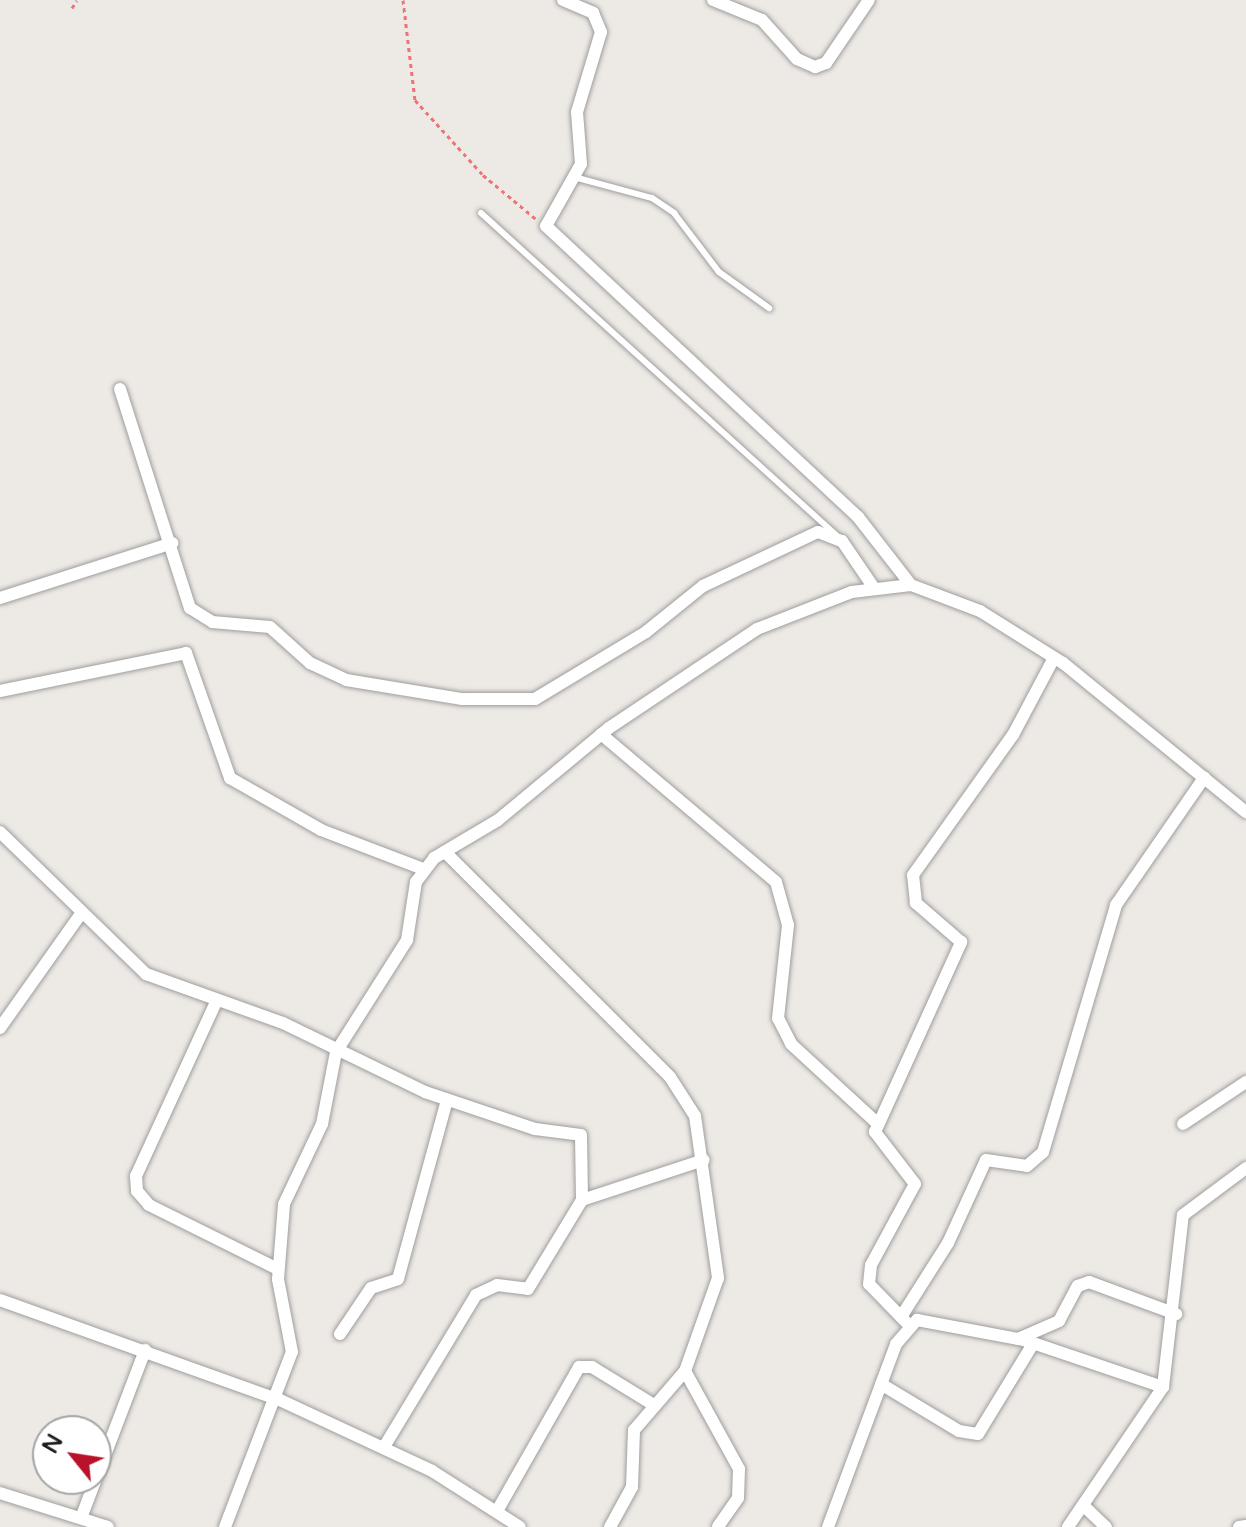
<!DOCTYPE html>
<style>
body{margin:0}
#map{position:relative;width:1246px;height:1527px;overflow:hidden;background:#ede9e4;font-family:"Varela Round",sans-serif}
div>[style]{position:absolute}
[style*='--x']{left:calc(var(--x)*1px);top:calc(var(--y)*1px);width:calc(var(--w)*1px);rotate:calc(var(--a)*1deg)}
.path>*{height:3px;margin-top:-1.5px;transform-origin:0;background:repeating-linear-gradient(90deg,#ed757a 0 4px,transparent 0 8px)}
.roads{filter:drop-shadow(0 0 2px #9e9e9e) drop-shadow(0 0 2px #9e9e9e)}
.service>*{height:6px;margin:-3px;padding:0 3px;transform-origin:3px;border-radius:3px;background:#fff}
.minor>*{height:12px;margin:-6px;padding:0 6px;transform-origin:6px;border-radius:6px;background:#fff}
span{translate:-50% -50%;white-space:nowrap;text-align:center;line-height:1.15;-webkit-text-stroke:6px #fff;paint-order:stroke}
.north{position:absolute;left:32px;top:1415px;width:80px;height:80px;box-sizing:border-box;background:#fff;border:2px solid #a5a5a5;border-radius:50%;rotate:300deg;font-size:22px;font-weight:700;line-height:32px;text-align:center;color:#1d1d1d}
.north::after{content:'';display:block;margin:auto;width:28px;height:36px;background:#b9122a;clip-path:polygon(50% 0,100% 100%,50% 72%,0 100%)}
</style>
<div id="map">
<div class="path">
<div style="--x:403;--y:0;--w:101;--a:83.2"></div>
<div style="--x:415;--y:100;--w:101;--a:47.8"></div>
<div style="--x:483;--y:175;--w:69;--a:39.7"></div>
<div style="--x:72;--y:8;--w:9;--a:-58"></div>
</div>
<div class="roads">
<div class="service">
<div style="--x:574;--y:177;--w:81;--a:15.1"></div>
<div style="--x:652;--y:198;--w:27;--a:34"></div>
<div style="--x:674;--y:213;--w:74;--a:52.7"></div>
<div style="--x:719;--y:272;--w:62;--a:35.8"></div>
<div style="--x:481;--y:213;--w:481;--a:42.2"></div>
</div>
<div class="minor">
<div style="--x:563;--y:0;--w:33;--a:23"></div>
<div style="--x:593;--y:13;--w:21;--a:67"></div>
<div style="--x:601;--y:32;--w:84;--a:106.7"></div>
<div style="--x:577;--y:112;--w:52;--a:85.6"></div>
<div style="--x:581;--y:164;--w:71;--a:119.4"></div>
<div style="--x:546;--y:226;--w:427;--a:43"></div>
<div style="--x:858;--y:517;--w:86;--a:52.1"></div>
<div style="--x:713;--y:0;--w:53;--a:22.2"></div>
<div style="--x:762;--y:20;--w:52;--a:48.1"></div>
<div style="--x:797;--y:59;--w:20;--a:24"></div>
<div style="--x:815;--y:67;--w:12;--a:-20"></div>
<div style="--x:826;--y:63;--w:76;--a:-55.7"></div>
<div style="--x:120;--y:389;--w:230;--a:72.3"></div>
<div style="--x:190;--y:608;--w:26;--a:32"></div>
<div style="--x:212;--y:622;--w:58;--a:4.9"></div>
<div style="--x:270;--y:627;--w:54;--a:42"></div>
<div style="--x:310;--y:663;--w:40;--a:25"></div>
<div style="--x:346;--y:680;--w:118;--a:9.3"></div>
<div style="--x:462;--y:699;--w:73;--a:0"></div>
<div style="--x:535;--y:699;--w:130;--a:-31.1"></div>
<div style="--x:646;--y:632;--w:73;--a:-38.9"></div>
<div style="--x:703;--y:586;--w:127;--a:-25.2"></div>
<div style="--x:818;--y:532;--w:26;--a:21"></div>
<div style="--x:842;--y:541;--w:57;--a:55.8"></div>
<div style="--x:0;--y:598;--w:181;--a:-17.7"></div>
<div style="--x:0;--y:691;--w:190;--a:-11.5"></div>
<div style="--x:186;--y:653;--w:133;--a:70.6"></div>
<div style="--x:230;--y:778;--w:105;--a:29.7"></div>
<div style="--x:321;--y:830;--w:109;--a:20.9"></div>
<div style="--x:601;--y:734;--w:229;--a:40.2"></div>
<div style="--x:776;--y:882;--w:45;--a:74.4"></div>
<div style="--x:788;--y:925;--w:94;--a:96.1"></div>
<div style="--x:778;--y:1018;--w:29;--a:63"></div>
<div style="--x:791;--y:1044;--w:117;--a:42.6"></div>
<div style="--x:0;--y:832;--w:204;--a:44.2"></div>
<div style="--x:146;--y:974;--w:145;--a:19.7"></div>
<div style="--x:283;--y:1023;--w:158;--a:25.9"></div>
<div style="--x:425;--y:1092;--w:116;--a:18.6"></div>
<div style="--x:535;--y:1129;--w:46;--a:7.4"></div>
<div style="--x:581;--y:1135;--w:65;--a:89.1"></div>
<div style="--x:445;--y:852;--w:318;--a:45"></div>
<div style="--x:670;--y:1077;--w:46;--a:57.3"></div>
<div style="--x:695;--y:1116;--w:164;--a:81.9"></div>
<div style="--x:718;--y:1278;--w:99;--a:109.5"></div>
<div style="--x:685;--y:1371;--w:78;--a:130.8"></div>
<div style="--x:634;--y:1430;--w:57;--a:92"></div>
<div style="--x:632;--y:1487;--w:46;--a:118.8"></div>
<div style="--x:216;--y:1002;--w:192;--a:114.7"></div>
<div style="--x:136;--y:1176;--w:15;--a:86"></div>
<div style="--x:137;--y:1191;--w:18;--a:49"></div>
<div style="--x:149;--y:1205;--w:144;--a:26.4"></div>
<div style="--x:0;--y:1028;--w:138;--a:-54.7"></div>
<div style="--x:1183;--y:1124;--w:76;--a:-33.7"></div>
<div style="--x:0;--y:1300;--w:297;--a:19.7"></div>
<div style="--x:280;--y:1400;--w:168;--a:25"></div>
<div style="--x:432;--y:1471;--w:104;--a:32.5"></div>
<div style="--x:901;--y:1317;--w:88;--a:-57.6"></div>
<div style="--x:948;--y:1243;--w:91;--a:-65.4"></div>
<div style="--x:986;--y:1160;--w:41;--a:8.3"></div>
<div style="--x:1027;--y:1166;--w:21;--a:-41"></div>
<div style="--x:1043;--y:1152;--w:258;--a:-73.5"></div>
<div style="--x:1116;--y:905;--w:155;--a:-55.3"></div>
<div style="--x:907;--y:1323;--w:54;--a:-134.3"></div>
<div style="--x:869;--y:1284;--w:19;--a:-84"></div>
<div style="--x:871;--y:1265;--w:92;--a:-61.5"></div>
<div style="--x:915;--y:1184;--w:66;--a:-127.6"></div>
<div style="--x:875;--y:1132;--w:209;--a:-65.6"></div>
<div style="--x:961;--y:942;--w:60;--a:-139.1"></div>
<div style="--x:916;--y:903;--w:28;--a:-96"></div>
<div style="--x:913;--y:875;--w:172;--a:-54.5"></div>
<div style="--x:1013;--y:735;--w:87;--a:-62"></div>
<div style="--x:340;--y:1334;--w:55;--a:-56"></div>
<div style="--x:371;--y:1288;--w:28;--a:-18"></div>
<div style="--x:398;--y:1279;--w:186;--a:-74.7"></div>
<div style="--x:1018;--y:1339;--w:45;--a:-23.7"></div>
<div style="--x:1059;--y:1321;--w:40;--a:-62"></div>
<div style="--x:1078;--y:1286;--w:12;--a:-20"></div>
<div style="--x:1089;--y:1282;--w:93;--a:20.2"></div>
<div style="--x:685;--y:1371;--w:112;--a:61.1"></div>
<div style="--x:739;--y:1469;--w:29;--a:92"></div>
<div style="--x:738;--y:1498;--w:35;--a:125"></div>
<div style="--x:881;--y:1384;--w:91;--a:31.1"></div>
<div style="--x:959;--y:1431;--w:19;--a:9"></div>
<div style="--x:978;--y:1434;--w:105;--a:-58.6"></div>
<div style="--x:1163;--y:1387;--w:173;--a:-83.4"></div>
<div style="--x:1183;--y:1215;--w:79;--a:-36.7"></div>
<div style="--x:384;--y:1447;--w:178;--a:-58.8"></div>
<div style="--x:476;--y:1295;--w:23;--a:-25"></div>
<div style="--x:497;--y:1285;--w:31;--a:7"></div>
<div style="--x:528;--y:1289;--w:104;--a:-58.8"></div>
<div style="--x:582;--y:1200;--w:128;--a:-18.2"></div>
<div style="--x:0;--y:1493;--w:113;--a:17.5"></div>
<div style="--x:1083;--y:1505;--w:32;--a:44"></div>
<div style="--x:497;--y:1511;--w:166;--a:-60.3"></div>
<div style="--x:579;--y:1367;--w:13;--a:0"></div>
<div style="--x:592;--y:1367;--w:73;--a:31.5"></div>
<div style="--x:81;--y:1518;--w:180;--a:-69.1"></div>
<div style="--x:225;--y:1527;--w:187;--a:-69.1"></div>
<div style="--x:292;--y:1352;--w:74;--a:-100.9"></div>
<div style="--x:278;--y:1279;--w:75;--a:-85.4"></div>
<div style="--x:284;--y:1204;--w:89;--a:-64.6"></div>
<div style="--x:322;--y:1124;--w:73;--a:-79"></div>
<div style="--x:336;--y:1052;--w:133;--a:-57.6"></div>
<div style="--x:407;--y:940;--w:59;--a:-81.2"></div>
<div style="--x:416;--y:882;--w:30;--a:-53"></div>
<div style="--x:434;--y:858;--w:74;--a:-30.7"></div>
<div style="--x:498;--y:820;--w:144;--a:-39.7"></div>
<div style="--x:609;--y:728;--w:178;--a:-33.8"></div>
<div style="--x:757;--y:629;--w:102;--a:-21.3"></div>
<div style="--x:852;--y:592;--w:59;--a:-6.8"></div>
<div style="--x:911;--y:585;--w:74;--a:20.6"></div>
<div style="--x:980;--y:611;--w:98;--a:32.1"></div>
<div style="--x:1063;--y:663;--w:236;--a:39.2"></div>
<div style="--x:828;--y:1527;--w:195;--a:-69.6"></div>
<div style="--x:896;--y:1344;--w:32;--a:-49"></div>
<div style="--x:917;--y:1320;--w:109;--a:10.6"></div>
<div style="--x:1024;--y:1340;--w:147;--a:18.7"></div>
<div style="--x:1163;--y:1387;--w:169;--a:124.2"></div>
<div style="--x:1239;--y:1527;--w:7;--a:-8"></div>
</div>
</div>
<div class="north">N</div>
</div>
